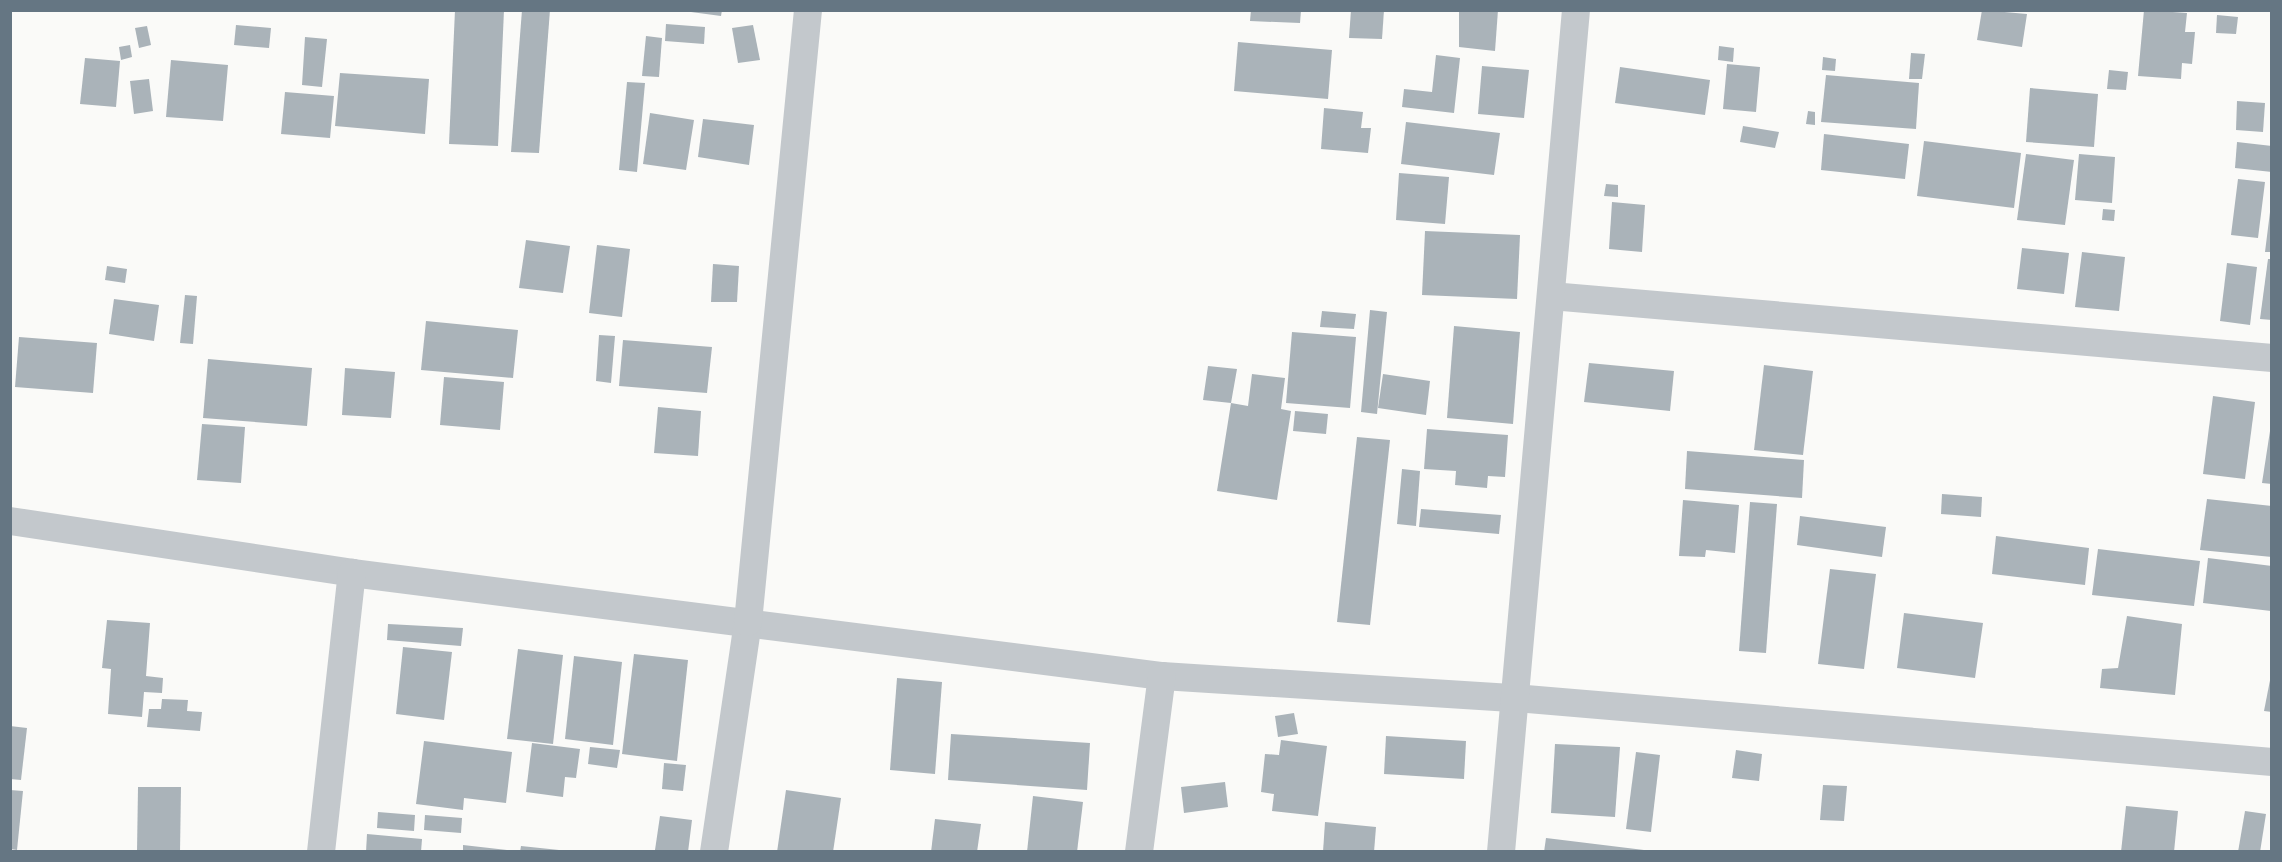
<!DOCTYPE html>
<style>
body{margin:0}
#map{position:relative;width:2282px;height:862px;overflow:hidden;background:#fafaf8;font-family:"Nunito Sans",sans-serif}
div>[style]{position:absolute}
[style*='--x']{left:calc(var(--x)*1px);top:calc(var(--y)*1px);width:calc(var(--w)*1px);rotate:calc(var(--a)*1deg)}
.building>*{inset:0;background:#aab3b9}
.street>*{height:28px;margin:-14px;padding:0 14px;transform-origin:14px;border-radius:14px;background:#c3c8cc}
span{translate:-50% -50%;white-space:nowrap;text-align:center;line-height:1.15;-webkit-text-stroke:6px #fff;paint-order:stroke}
.frame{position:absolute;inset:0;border:12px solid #657683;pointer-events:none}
</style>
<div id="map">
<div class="building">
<div style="clip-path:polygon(455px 10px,504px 10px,498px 146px,449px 144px)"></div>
<div style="clip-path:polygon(522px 10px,550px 10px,539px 153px,511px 152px)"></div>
<div style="clip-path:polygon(676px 10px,722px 10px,721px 16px)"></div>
<div style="clip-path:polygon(1251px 10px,1301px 10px,1300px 23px,1250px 21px)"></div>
<div style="clip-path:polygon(1351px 10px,1384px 10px,1382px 39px,1349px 38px)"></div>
<div style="clip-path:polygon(1459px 10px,1498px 10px,1495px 51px,1459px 47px)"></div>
<div style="clip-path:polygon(1982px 10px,2027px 14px,2022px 47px,1977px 40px)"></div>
<div style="clip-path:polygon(2144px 10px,2187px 13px,2185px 32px,2195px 32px,2192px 64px,2182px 63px,2181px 79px,2138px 76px)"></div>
<div style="clip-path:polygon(2217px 15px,2238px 17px,2236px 34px,2216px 33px)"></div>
<div style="clip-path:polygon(666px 24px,705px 27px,704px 44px,665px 41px)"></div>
<div style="clip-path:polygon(236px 25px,271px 28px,269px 48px,234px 45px)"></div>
<div style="clip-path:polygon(753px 25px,760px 60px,738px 63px,732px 28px)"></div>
<div style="clip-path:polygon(147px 26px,151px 45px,139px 48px,135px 28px)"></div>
<div style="clip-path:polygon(646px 36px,662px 38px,659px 77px,642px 76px)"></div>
<div style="clip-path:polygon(305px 37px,327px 39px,322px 87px,302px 85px)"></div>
<div style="clip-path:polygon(1238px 42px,1332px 50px,1328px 99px,1234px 91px)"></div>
<div style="clip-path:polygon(130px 45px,132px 57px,121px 60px,119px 47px)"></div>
<div style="clip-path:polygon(1719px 46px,1734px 48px,1733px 62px,1718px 60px)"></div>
<div style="clip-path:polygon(1911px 53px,1925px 54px,1922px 79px,1909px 79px)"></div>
<div style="clip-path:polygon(1436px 55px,1460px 58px,1454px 113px,1402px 107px,1404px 89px,1432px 92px)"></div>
<div style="clip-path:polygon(1823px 57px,1836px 59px,1835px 71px,1822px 70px)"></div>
<div style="clip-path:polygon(85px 58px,120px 61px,116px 107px,80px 104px)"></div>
<div style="clip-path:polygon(171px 60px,228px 65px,223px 121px,166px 117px)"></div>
<div style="clip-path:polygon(1727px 64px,1760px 67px,1756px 112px,1723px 109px)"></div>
<div style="clip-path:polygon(1482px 66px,1529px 70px,1524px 118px,1478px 114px)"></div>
<div style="clip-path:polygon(1620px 67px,1710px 80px,1705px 115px,1615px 103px)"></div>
<div style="clip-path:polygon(2109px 70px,2128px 72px,2126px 90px,2107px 89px)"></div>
<div style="clip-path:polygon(340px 73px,429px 79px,425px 134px,335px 126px)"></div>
<div style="clip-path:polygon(1826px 75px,1919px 83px,1916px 129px,1821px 122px)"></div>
<div style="clip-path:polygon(149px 79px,153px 111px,134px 114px,130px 81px)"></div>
<div style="clip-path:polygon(627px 82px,645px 83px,637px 172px,619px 170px)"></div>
<div style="clip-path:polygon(2030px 88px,2098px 94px,2094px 147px,2026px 142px)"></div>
<div style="clip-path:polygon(285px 92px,334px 96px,330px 138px,281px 134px)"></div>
<div style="clip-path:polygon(2237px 101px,2265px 103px,2263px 132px,2236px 130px)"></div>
<div style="clip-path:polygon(1324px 108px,1363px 112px,1361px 128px,1371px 128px,1368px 153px,1321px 149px)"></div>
<div style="clip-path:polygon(1808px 111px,1815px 112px,1815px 125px,1806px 124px)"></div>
<div style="clip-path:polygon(650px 113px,694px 120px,686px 170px,643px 164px)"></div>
<div style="clip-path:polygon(703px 119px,754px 125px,749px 165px,698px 157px)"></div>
<div style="clip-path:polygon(1406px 122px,1500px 133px,1494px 175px,1401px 164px)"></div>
<div style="clip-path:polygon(1743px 126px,1779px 132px,1775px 148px,1740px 142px)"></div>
<div style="clip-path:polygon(1824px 134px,1909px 144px,1905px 179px,1821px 170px)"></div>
<div style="clip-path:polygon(1924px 141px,2021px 153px,2014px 208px,1917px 196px)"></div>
<div style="clip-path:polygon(2237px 142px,2272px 146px,2272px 172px,2235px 168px)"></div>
<div style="clip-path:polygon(2026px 154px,2074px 160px,2065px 225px,2017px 220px)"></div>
<div style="clip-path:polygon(2079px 154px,2115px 157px,2112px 203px,2075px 200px)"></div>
<div style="clip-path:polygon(1399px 173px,1449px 177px,1445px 224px,1396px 220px)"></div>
<div style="clip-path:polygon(2238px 179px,2265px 182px,2258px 238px,2231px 235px)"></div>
<div style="clip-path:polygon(1606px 184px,1618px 185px,1618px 197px,1604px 196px)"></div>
<div style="clip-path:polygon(1612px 202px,1645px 205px,1642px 252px,1609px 249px)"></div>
<div style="clip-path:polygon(2103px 209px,2115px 210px,2114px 221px,2102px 220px)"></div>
<div style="clip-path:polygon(2270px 212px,2272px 212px,2272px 252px,2265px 252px)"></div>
<div style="clip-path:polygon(1425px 231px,1520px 235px,1517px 299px,1422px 295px)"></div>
<div style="clip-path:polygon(526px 240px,570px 246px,563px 293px,519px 288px)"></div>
<div style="clip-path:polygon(597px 245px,630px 249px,622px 317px,589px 313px)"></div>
<div style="clip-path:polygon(2022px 248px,2069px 253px,2064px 294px,2017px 289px)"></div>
<div style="clip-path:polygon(2082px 252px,2125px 257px,2119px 311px,2075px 307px)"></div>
<div style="clip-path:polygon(2268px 259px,2272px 259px,2272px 320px,2260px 319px)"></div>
<div style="clip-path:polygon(2227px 263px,2257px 267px,2250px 325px,2220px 321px)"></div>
<div style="clip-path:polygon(713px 264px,739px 266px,737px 302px,711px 302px)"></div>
<div style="clip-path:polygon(107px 266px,127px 269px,125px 283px,105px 280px)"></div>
<div style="clip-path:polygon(185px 295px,197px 296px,193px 344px,180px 343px)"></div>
<div style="clip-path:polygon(114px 299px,159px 305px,154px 341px,109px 334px)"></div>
<div style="clip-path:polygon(1370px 310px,1387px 312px,1377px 414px,1361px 412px)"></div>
<div style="clip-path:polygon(1322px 311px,1356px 314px,1354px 329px,1320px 327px)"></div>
<div style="clip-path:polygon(426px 321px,518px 330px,513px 378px,421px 370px)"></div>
<div style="clip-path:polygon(1454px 326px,1520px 332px,1513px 424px,1447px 418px)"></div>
<div style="clip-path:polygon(1292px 332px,1356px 337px,1350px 408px,1286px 403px)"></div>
<div style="clip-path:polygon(599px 335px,615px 336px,611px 383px,596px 381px)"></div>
<div style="clip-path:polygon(19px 337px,97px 343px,93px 393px,15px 387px)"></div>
<div style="clip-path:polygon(623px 340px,712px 347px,707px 393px,619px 386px)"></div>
<div style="clip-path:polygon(208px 359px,312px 368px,307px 426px,203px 418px)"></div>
<div style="clip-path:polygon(1589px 363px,1674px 371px,1670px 411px,1584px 402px)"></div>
<div style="clip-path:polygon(1764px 365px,1813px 371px,1803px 455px,1754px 450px)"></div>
<div style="clip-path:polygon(1208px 366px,1237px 369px,1231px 403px,1248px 406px,1252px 374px,1285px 378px,1281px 409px,1291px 411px,1277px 500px,1217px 491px,1231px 403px,1203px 400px)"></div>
<div style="clip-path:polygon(345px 368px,395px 372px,391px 418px,342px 415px)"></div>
<div style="clip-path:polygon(1383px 374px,1430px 381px,1426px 415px,1378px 408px)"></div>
<div style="clip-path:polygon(444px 377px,504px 382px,500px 430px,440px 425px)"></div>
<div style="clip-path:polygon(2213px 396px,2255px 402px,2245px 479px,2203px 474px)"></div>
<div style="clip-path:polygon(658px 407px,701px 411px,698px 456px,654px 453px)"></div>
<div style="clip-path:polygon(1295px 411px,1328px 414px,1326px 434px,1293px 431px)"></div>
<div style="clip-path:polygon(2272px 418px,2272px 484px,2262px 483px)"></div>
<div style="clip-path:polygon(202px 424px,245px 427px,241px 483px,197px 480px)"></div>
<div style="clip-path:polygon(1427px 429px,1508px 435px,1505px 477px,1488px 476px,1487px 488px,1455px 485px,1456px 471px,1424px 469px)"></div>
<div style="clip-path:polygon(1357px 437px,1390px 440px,1370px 625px,1337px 622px)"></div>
<div style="clip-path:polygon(1687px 451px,1804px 460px,1802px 498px,1685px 489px)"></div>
<div style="clip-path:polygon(1402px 469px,1420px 471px,1416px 526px,1397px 524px)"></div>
<div style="clip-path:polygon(1942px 494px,1982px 497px,1981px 517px,1941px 514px)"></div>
<div style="clip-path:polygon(2207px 499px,2272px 506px,2272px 557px,2200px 550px)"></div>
<div style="clip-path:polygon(1683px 500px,1739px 505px,1735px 553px,1706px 550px,1705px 557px,1679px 556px)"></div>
<div style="clip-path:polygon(1750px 502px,1777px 504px,1766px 653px,1739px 651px)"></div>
<div style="clip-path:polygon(1421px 509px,1501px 515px,1499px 534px,1419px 527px)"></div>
<div style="clip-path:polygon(1800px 516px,1886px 527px,1882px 557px,1797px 545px)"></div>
<div style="clip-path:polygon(1996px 536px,2089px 548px,2085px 585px,1992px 574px)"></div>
<div style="clip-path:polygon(2098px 549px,2200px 561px,2194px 606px,2092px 595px)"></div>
<div style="clip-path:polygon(2208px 558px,2272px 566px,2271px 611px,2203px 603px)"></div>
<div style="clip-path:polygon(1830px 569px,1876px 574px,1864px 669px,1818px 664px)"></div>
<div style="clip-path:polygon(1904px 613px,1983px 623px,1975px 678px,1897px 668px)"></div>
<div style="clip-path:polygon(2127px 616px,2182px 624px,2175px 695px,2100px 688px,2102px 669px,2118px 668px)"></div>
<div style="clip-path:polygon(107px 620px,150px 623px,146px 676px,163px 678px,162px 693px,144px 692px,142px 717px,108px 714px,111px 669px,102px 668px)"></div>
<div style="clip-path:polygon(388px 624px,463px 628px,461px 646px,387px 640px)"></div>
<div style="clip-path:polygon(403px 647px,452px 652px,444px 720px,396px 714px)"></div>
<div style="clip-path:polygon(518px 649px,563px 655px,553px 744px,507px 739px)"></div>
<div style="clip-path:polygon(634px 654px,688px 660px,677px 761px,622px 754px)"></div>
<div style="clip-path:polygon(574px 656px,622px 662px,613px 745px,565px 739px)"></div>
<div style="clip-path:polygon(2272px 670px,2272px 712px,2264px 711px)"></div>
<div style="clip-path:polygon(897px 678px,942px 682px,935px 774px,890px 770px)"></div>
<div style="clip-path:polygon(162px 699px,188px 700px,187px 711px,202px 712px,200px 731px,147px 727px,149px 709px,161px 709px)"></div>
<div style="clip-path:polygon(1294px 713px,1298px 734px,1278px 737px,1275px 716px)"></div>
<div style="clip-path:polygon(10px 726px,27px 728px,21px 780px,10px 779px)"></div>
<div style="clip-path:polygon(951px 734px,1090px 743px,1087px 790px,948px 780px)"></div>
<div style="clip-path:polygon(1386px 736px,1466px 741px,1464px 779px,1384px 774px)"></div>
<div style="clip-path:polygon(1281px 740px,1327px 746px,1318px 816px,1272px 811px,1274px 794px,1261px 792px,1265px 754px,1279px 755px)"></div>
<div style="clip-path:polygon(424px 741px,512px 752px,506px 803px,464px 798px,463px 810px,416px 804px)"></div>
<div style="clip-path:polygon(532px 743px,580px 749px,576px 778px,565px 777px,563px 797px,526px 792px)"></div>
<div style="clip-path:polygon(1555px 744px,1620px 747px,1615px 817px,1551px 813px)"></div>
<div style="clip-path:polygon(590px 747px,620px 750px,617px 768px,588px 764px)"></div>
<div style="clip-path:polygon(1736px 750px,1762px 754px,1759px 781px,1732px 778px)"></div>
<div style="clip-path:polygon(1636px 752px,1660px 755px,1651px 832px,1626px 829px)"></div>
<div style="clip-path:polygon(664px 763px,686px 765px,683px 791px,662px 789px)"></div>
<div style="clip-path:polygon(1225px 782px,1228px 807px,1184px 813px,1181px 787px)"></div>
<div style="clip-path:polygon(1823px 785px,1847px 786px,1844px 821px,1820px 820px)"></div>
<div style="clip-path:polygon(138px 787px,181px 787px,180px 852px,137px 852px)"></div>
<div style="clip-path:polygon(10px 790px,23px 791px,17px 850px,10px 849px)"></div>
<div style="clip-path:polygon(786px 790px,841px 798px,833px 852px,777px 852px)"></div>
<div style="clip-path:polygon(1033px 796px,1083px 802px,1077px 852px,1027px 852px)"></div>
<div style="clip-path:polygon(2126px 806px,2178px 811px,2174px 852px,2121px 852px)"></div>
<div style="clip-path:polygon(2245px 811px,2266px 814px,2260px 852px,2238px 852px)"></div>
<div style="clip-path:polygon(378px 812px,415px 815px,414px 831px,377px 828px)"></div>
<div style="clip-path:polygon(425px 815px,462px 818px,461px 833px,424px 830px)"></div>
<div style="clip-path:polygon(660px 816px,692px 820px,688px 852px,655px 850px)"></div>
<div style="clip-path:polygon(935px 819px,981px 824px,977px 852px,931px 852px)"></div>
<div style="clip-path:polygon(1325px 822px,1376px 827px,1374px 852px,1323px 852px)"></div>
<div style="clip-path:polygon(367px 834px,422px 839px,421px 852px,366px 852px)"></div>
<div style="clip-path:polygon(1546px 838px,1644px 850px,1644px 852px,1544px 852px)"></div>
<div style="clip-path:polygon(463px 845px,507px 850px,507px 852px,463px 852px)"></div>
<div style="clip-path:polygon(521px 846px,559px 850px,559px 852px,520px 852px)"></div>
</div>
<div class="street">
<div style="--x:1551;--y:296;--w:724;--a:4.91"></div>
<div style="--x:10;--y:521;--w:346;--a:8.6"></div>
<div style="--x:352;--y:573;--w:817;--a:7.25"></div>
<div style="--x:1162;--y:676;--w:354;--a:3.6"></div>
<div style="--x:1515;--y:698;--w:760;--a:4.83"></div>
<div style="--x:321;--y:852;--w:281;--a:-83.7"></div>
<div style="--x:714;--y:852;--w:232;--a:-81.6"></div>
<div style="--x:748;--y:622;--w:615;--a:-84.4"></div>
<div style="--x:1139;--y:852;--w:177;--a:-82.6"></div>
<div style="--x:1501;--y:852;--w:845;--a:-84.91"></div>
</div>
<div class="frame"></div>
</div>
